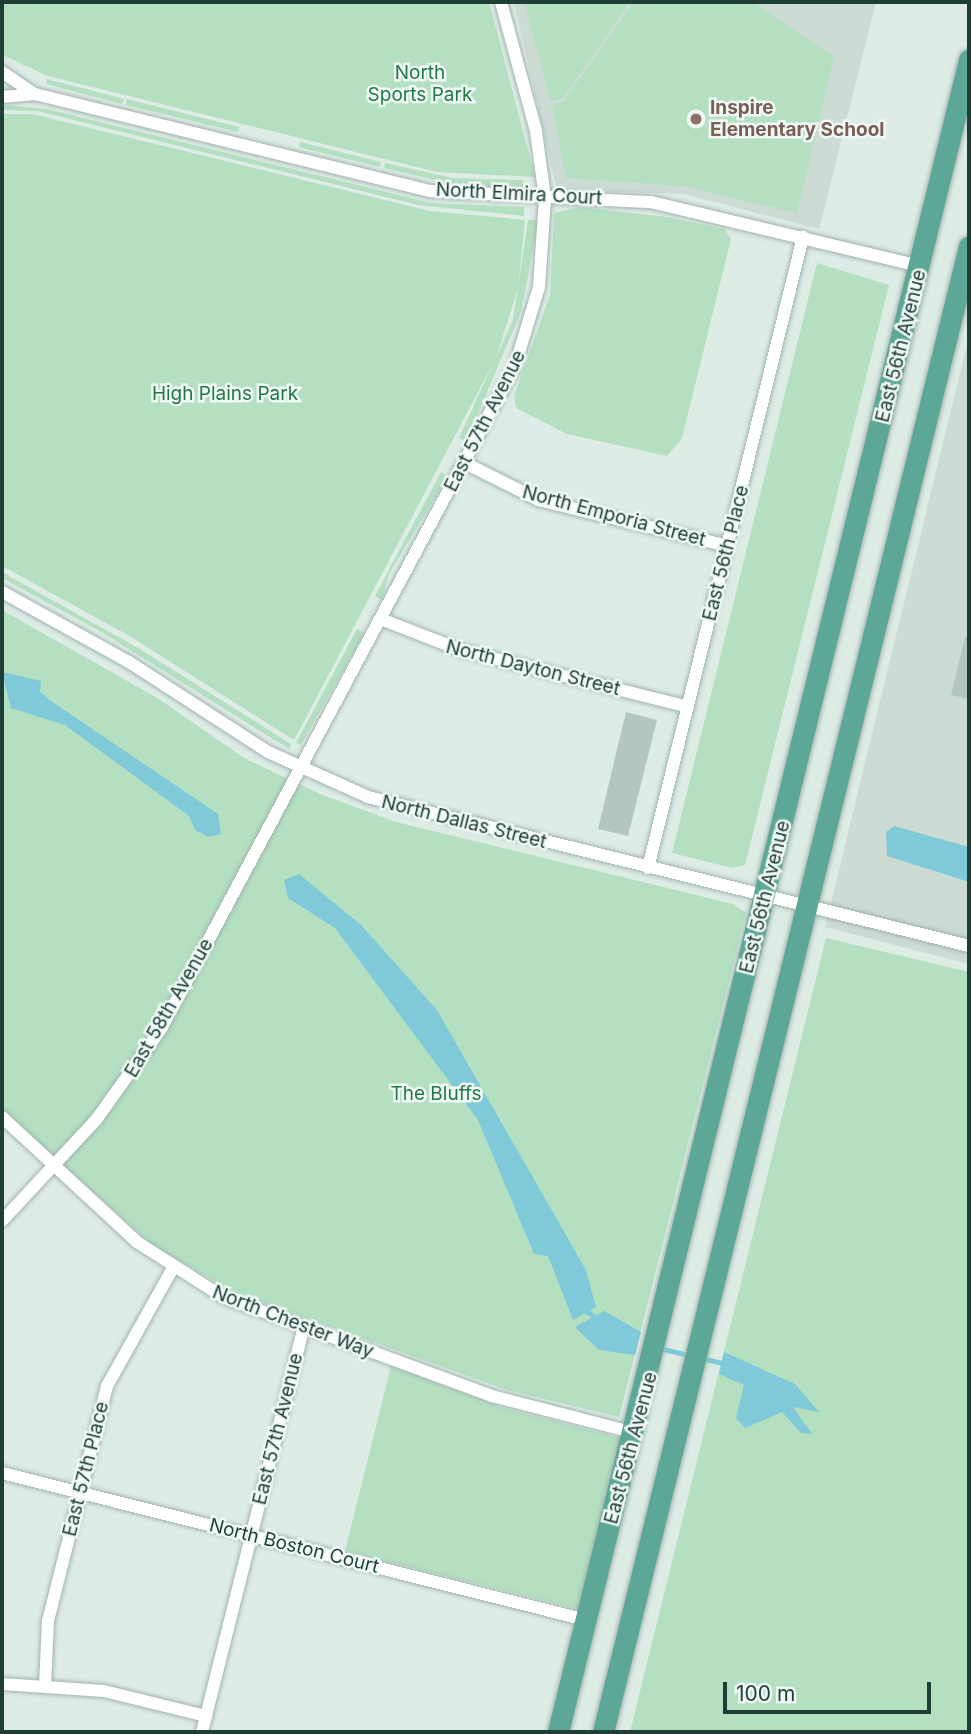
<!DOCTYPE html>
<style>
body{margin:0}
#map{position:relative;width:971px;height:1734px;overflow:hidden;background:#deece6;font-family:Inter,sans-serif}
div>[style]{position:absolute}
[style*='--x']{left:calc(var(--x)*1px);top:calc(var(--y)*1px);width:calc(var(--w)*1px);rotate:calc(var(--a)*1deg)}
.built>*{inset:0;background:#ccdcd5}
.green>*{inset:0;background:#b4e0c1}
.water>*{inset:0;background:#7fc9d8}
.stream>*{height:4.5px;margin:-2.25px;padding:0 2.25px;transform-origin:2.25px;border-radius:2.25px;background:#7fc9d8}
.building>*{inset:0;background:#b3c7bf}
.roads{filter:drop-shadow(0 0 2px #a1b4ae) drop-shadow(0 0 2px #a1b4ae)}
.minor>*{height:12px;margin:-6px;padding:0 6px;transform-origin:6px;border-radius:6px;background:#fff}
.primary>*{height:21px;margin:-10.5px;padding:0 10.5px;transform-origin:10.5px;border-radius:10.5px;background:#5da796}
.dots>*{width:19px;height:19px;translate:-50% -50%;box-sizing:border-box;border:4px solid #eff8f4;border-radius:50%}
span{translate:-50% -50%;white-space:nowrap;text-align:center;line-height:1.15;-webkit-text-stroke:5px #eff8f4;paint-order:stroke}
.park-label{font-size:19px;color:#237946}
.education-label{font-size:19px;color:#785e54;font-weight:700}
.left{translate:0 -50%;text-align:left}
.street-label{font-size:19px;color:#1e3e36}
.frame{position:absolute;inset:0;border:4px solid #1e3e36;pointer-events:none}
.scale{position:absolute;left:723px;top:1682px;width:208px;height:32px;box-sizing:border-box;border:4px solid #1e3e36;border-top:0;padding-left:9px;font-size:21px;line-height:24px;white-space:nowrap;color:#1e3e36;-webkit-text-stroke:5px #eff8f4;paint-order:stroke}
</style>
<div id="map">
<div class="built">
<div style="clip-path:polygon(514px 2px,876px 2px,819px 229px,684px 194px,557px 190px)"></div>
<div style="clip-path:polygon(969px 336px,969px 964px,825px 927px)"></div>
</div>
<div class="green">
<div style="clip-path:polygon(2px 2px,489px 2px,535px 177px,437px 172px,48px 76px,2px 55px)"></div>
<div style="clip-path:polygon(524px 2px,630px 2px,563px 98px,551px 101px)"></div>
<div style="clip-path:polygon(634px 2px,753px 2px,834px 57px,797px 213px,683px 186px,566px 178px,552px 105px,563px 102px)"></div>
<div style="clip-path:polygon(47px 79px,124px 99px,122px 104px,46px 84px)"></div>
<div style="clip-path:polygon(127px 99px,239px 127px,238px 132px,126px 105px)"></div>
<div style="clip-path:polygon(2px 105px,47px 109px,431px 203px,524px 207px,524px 216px,418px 205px,37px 111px,2px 110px)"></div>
<div style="clip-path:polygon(2px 114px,32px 114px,430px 211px,525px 220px,518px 288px,496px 358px,294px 740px,128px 635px,2px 566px)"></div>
<div style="clip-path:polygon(300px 142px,381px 162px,380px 167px,299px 147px)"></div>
<div style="clip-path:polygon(385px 163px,453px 178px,523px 180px,523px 189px,444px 182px,384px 168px)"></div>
<div style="clip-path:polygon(580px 207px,667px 217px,724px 229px,731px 239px,682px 438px,667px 456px,567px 434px,516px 408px,514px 396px,550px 295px,554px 213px)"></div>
<div style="clip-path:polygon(528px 220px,537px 220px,537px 228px,521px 312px,466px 442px,459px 438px,513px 320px)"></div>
<div style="clip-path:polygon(817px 263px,889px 285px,745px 865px,732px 868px,672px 853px)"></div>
<div style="clip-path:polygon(441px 472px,448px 476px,389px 574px,382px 600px,375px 596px)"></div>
<div style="clip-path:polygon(2px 572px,140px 649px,291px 744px,289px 749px,103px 633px,2px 578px)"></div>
<div style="clip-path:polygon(2px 610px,159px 699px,244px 758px,320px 794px,396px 822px,733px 904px,746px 913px,619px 1417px,507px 1390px,236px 1293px,154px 1246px,2px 1111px)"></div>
<div style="clip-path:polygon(357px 629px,364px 633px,301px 745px,296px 743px)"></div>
<div style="clip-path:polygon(826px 938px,969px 972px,969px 1732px,630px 1732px)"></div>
<div style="clip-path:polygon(391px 1366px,504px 1408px,624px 1439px,578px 1609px,345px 1551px)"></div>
</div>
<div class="water">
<div style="clip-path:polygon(2px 672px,41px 681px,40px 692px,51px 701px,218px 814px,221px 834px,208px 837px,195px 830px,189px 816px,65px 725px,11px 708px)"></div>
<div style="clip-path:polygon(894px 826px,969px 847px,969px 882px,887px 856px,886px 832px)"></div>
<div style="clip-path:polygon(299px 874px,361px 925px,437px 1010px,586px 1270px,596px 1307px,573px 1320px,548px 1256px,534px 1254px,478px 1120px,335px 928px,288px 898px,284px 880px)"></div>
<div style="clip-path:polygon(604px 1311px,641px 1332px,635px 1355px,599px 1350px,575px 1327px)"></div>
<div style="clip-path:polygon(724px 1352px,795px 1384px,819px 1412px,793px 1407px,812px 1434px,801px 1433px,782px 1412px,745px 1428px,736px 1418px,744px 1385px,719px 1374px)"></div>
</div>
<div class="stream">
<div style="--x:583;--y:1309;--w:19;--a:32"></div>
<div style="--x:660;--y:1348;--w:30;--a:14"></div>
<div style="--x:701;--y:1358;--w:26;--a:13"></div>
</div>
<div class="building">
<div style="clip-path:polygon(965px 637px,969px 637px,969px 699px,951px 695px)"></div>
<div style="clip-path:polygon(626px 712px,657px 720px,628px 836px,598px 829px)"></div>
</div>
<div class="roads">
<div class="minor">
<div style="--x:2;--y:72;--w:40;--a:34"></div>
<div style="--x:35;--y:94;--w:408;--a:13.8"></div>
<div style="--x:431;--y:191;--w:220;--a:2.9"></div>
<div style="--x:651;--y:202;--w:277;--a:13.4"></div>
<div style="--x:2;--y:97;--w:33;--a:-5"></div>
<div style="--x:465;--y:463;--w:83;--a:26.6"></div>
<div style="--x:539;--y:500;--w:194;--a:13.7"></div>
<div style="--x:2;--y:592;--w:145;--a:28.9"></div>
<div style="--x:129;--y:662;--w:166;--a:32.9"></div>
<div style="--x:268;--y:752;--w:110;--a:24.2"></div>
<div style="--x:368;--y:797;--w:619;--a:13.92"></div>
<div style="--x:381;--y:619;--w:85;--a:21.4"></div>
<div style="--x:460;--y:650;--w:235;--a:14"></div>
<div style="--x:648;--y:868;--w:650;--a:-76.2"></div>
<div style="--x:2;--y:1117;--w:184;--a:42.8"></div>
<div style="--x:137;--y:1242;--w:102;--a:32.6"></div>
<div style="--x:223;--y:1297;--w:287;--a:20.2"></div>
<div style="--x:492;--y:1396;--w:148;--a:14.5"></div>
<div style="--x:2;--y:1221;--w:138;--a:-47.1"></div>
<div style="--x:96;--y:1120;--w:112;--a:-54.5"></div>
<div style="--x:161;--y:1029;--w:752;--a:-61.9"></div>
<div style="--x:515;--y:366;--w:83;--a:-73.1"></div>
<div style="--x:539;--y:287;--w:89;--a:-86.1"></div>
<div style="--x:545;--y:198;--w:68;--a:-97.7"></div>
<div style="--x:536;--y:131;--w:134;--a:-105.2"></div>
<div style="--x:2;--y:1473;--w:602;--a:14.13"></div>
<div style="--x:2;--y:1684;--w:102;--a:3.9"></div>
<div style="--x:104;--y:1691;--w:105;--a:13.8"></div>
<div style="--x:45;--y:1686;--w:65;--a:-87.4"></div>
<div style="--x:48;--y:1621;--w:242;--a:-75.9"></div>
<div style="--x:107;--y:1386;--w:135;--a:-60.8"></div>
<div style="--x:202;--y:1732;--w:415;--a:-75.9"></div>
</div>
<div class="primary">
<div style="--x:558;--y:1732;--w:1722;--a:-76.19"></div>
<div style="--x:603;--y:1732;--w:1530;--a:-76.16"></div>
</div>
</div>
<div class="dots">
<div style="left:696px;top:119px;background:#8d6e63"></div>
</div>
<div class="park-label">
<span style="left:420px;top:84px">North<br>Sports Park</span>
<span style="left:225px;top:394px">High Plains Park</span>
<span style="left:436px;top:1094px">The Bluffs</span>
</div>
<div class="education-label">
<span class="left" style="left:710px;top:119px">Inspire<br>Elementary School</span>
</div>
<div class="street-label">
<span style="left:519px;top:194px;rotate:3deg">North Elmira Court</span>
<span style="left:901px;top:346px;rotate:-76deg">East 56th Avenue</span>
<span style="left:485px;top:421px;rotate:-63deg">East 57th Avenue</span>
<span style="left:614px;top:516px;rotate:15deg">North Emporia Street</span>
<span style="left:726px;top:553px;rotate:-76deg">East 56th Place</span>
<span style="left:533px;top:668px;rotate:14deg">North Dayton Street</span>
<span style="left:464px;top:822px;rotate:14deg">North Dallas Street</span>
<span style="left:765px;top:897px;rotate:-76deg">East 56th Avenue</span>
<span style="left:169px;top:1008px;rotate:-60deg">East 58th Avenue</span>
<span style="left:293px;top:1322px;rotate:21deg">North Chester Way</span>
<span style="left:278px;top:1429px;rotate:-76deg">East 57th Avenue</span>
<span style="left:631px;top:1448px;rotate:-75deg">East 56th Avenue</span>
<span style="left:86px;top:1469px;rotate:-76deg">East 57th Place</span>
<span style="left:294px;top:1546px;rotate:14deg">North Boston Court</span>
</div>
<div class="frame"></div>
<div class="scale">100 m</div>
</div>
